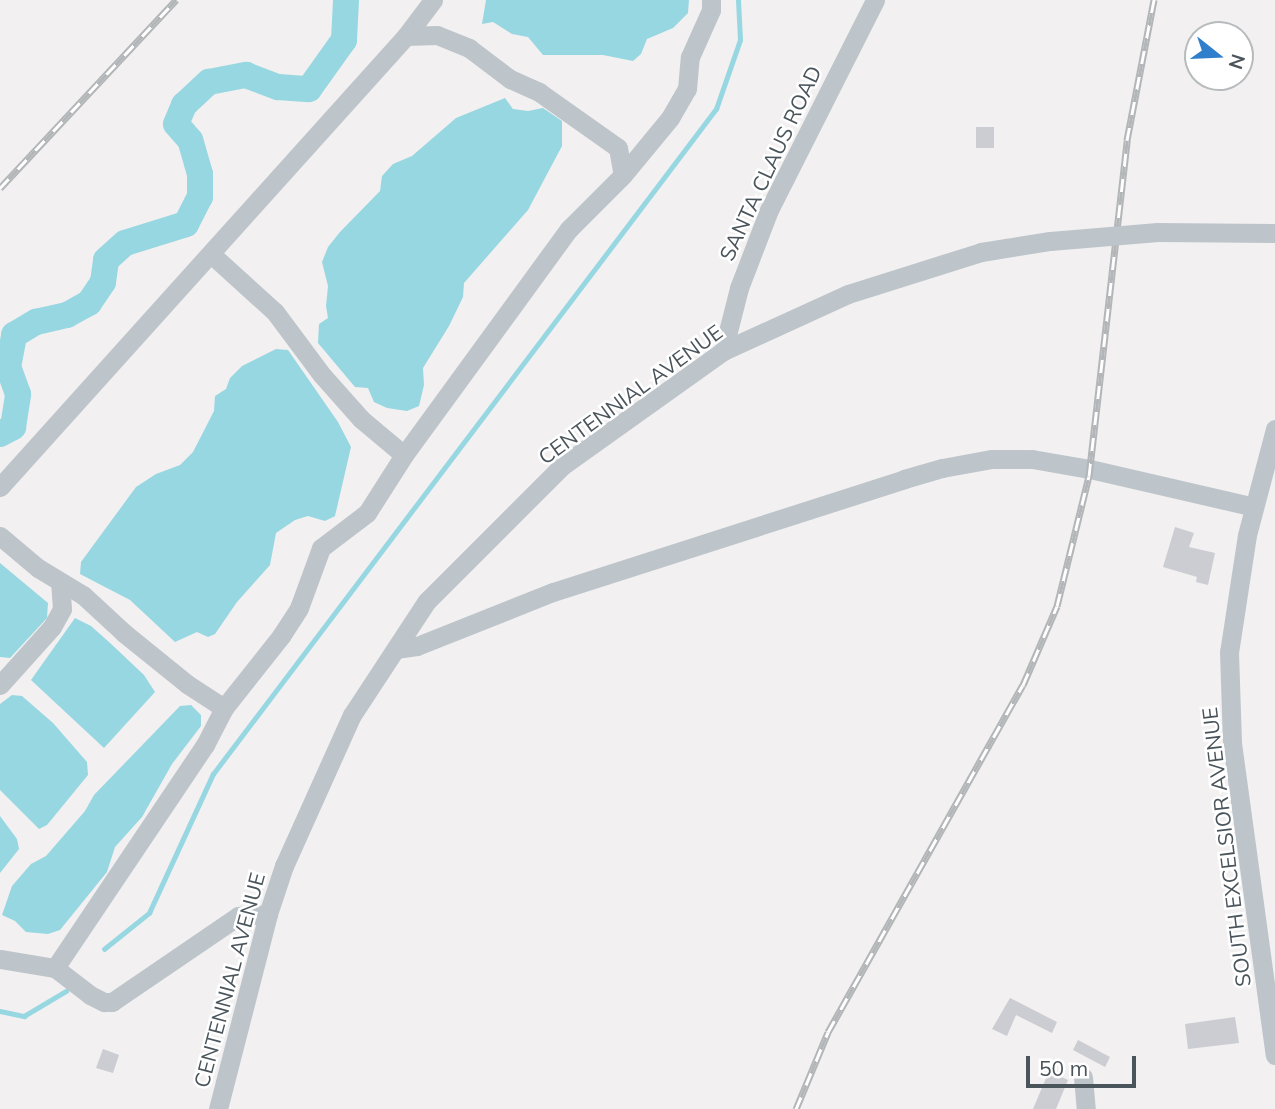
<!DOCTYPE html>
<style>
body{margin:0}
#map{position:relative;width:1275px;height:1109px;overflow:hidden;background:#f2f0f0;font-family:Mulish,sans-serif}
div>[style]{position:absolute}
[style*='--x']{left:calc(var(--x)*1px);top:calc(var(--y)*1px);width:calc(var(--w)*1px);rotate:calc(var(--a)*1deg)}
.water>*{inset:0;background:#97d7e2}
.stream>*{height:4.5px;margin:-2.25px;padding:0 2.25px;transform-origin:2.25px;border-radius:2.25px;background:#97d7e2}
.river>*{height:26px;margin:-13px;padding:0 13px;transform-origin:13px;border-radius:13px;background:#97d7e2}
.building>*{inset:0;background:#cbcdd2}
.minor>*{height:19px;margin:-9.5px;padding:0 9.5px;transform-origin:9.5px;border-radius:9.5px;background:#bdc5cb}
.rail>*{height:7px;margin-top:-3.5px;transform-origin:0;background:repeating-linear-gradient(90deg,#fff 0 13px,#b3b6b9 0 26px);box-sizing:border-box;border-block:2px solid #b3b6b9}
.minor-bridge>*{height:19px;margin:-9.5px;padding:0 9.5px;transform-origin:9.5px;border-radius:9.5px;background:#bdc5cb}
span{translate:-50% -50%;white-space:nowrap;text-align:center;line-height:1.15;-webkit-text-stroke:5px #fff;paint-order:stroke}
.street-label{font-size:21px;color:#4a545b}
.north{position:absolute;left:1184px;top:21px;width:70px;height:70px;box-sizing:border-box;background:#fff;border:2px solid #b7bbbd;border-radius:50%;rotate:108deg;font-size:19px;font-weight:700;line-height:28px;text-align:center;color:#4a545b}
.north::after{content:'';display:block;margin:auto;width:24px;height:32px;background:#2f7fcd;clip-path:polygon(50% 0,100% 100%,50% 72%,0 100%)}
.scale{position:absolute;left:1026px;top:1056px;width:110px;height:32px;box-sizing:border-box;border:4px solid #4a545b;border-top:0;padding-left:9px;font-size:21px;line-height:24px;white-space:nowrap;color:#4a545b;-webkit-text-stroke:5px #fff;paint-order:stroke}
</style>
<div id="map">
<div class="water">
<div style="clip-path:polygon(486px 0,689px 0,688px 13px,673px 28px,647px 39px,641px 54px,633px 61px,603px 55px,543px 55px,528px 37px,512px 34px,493px 22px,482px 24px)"></div>
<div style="clip-path:polygon(505px 98px,513px 109px,528px 111px,543px 108px,562px 121px,562px 146px,528px 210px,464px 283px,463px 297px,449px 326px,423px 368px,424px 385px,419px 406px,407px 411px,387px 408px,374px 402px,368px 388px,355px 387px,318px 343px,319px 324px,328px 318px,326px 306px,328px 286px,322px 262px,328px 247px,340px 232px,380px 191px,382px 176px,393px 164px,412px 156px,456px 118px)"></div>
<div style="clip-path:polygon(276px 349px,288px 350px,338px 422px,351px 447px,335px 516px,325px 521px,308px 516px,295px 520px,276px 533px,270px 565px,237px 602px,215px 634px,208px 637px,197px 632px,175px 642px,130px 600px,80px 574px,81px 562px,136px 487px,156px 474px,180px 465px,193px 452px,214px 411px,215px 396px,226px 389px,230px 378px,242px 366px)"></div>
<div style="clip-path:polygon(0 563px,48px 603px,47px 618px,10px 658px,0 657px)"></div>
<div style="clip-path:polygon(75px 618px,91px 626px,109px 642px,144px 675px,155px 692px,104px 748px,31px 680px)"></div>
<div style="clip-path:polygon(12px 695px,22px 696px,53px 723px,87px 762px,88px 775px,47px 825px,39px 829px,0 790px,0 704px)"></div>
<div style="clip-path:polygon(191px 705px,201px 715px,201px 726px,172px 764px,142px 817px,115px 847px,107px 872px,60px 930px,48px 934px,26px 932px,15px 921px,2px 915px,12px 886px,31px 864px,46px 856px,85px 811px,94px 795px,180px 706px)"></div>
<div style="clip-path:polygon(0 816px,17px 839px,19px 849px,0 873px)"></div>
</div>
<div class="stream">
<div style="--x:104;--y:949;--w:58;--a:-38.7"></div>
<div style="--x:149;--y:913;--w:153;--a:-65.3"></div>
<div style="--x:213;--y:774;--w:834;--a:-52.9"></div>
<div style="--x:716;--y:109;--w:73;--a:-70.8"></div>
<div style="--x:740;--y:40;--w:40;--a:-92.9"></div>
<div style="--x:0;--y:1011;--w:25;--a:12"></div>
<div style="--x:24;--y:1016;--w:49;--a:-30.8"></div>
</div>
<div class="river">
<div style="--x:0;--y:434;--w:15;--a:-28"></div>
<div style="--x:13;--y:427;--w:33;--a:-81"></div>
<div style="--x:18;--y:394;--w:29;--a:-110"></div>
<div style="--x:8;--y:367;--w:33;--a:-79"></div>
<div style="--x:14;--y:335;--w:26;--a:-31"></div>
<div style="--x:36;--y:322;--w:32;--a:-13"></div>
<div style="--x:67;--y:315;--w:25;--a:-29"></div>
<div style="--x:89;--y:303;--w:25;--a:-56"></div>
<div style="--x:103;--y:282;--w:22;--a:-82"></div>
<div style="--x:106;--y:260;--w:25;--a:-42"></div>
<div style="--x:125;--y:243;--w:64;--a:-17.3"></div>
<div style="--x:186;--y:224;--w:30;--a:-63"></div>
<div style="--x:200;--y:197;--w:23;--a:-90"></div>
<div style="--x:200;--y:174;--w:35;--a:-106"></div>
<div style="--x:190;--y:140;--w:21;--a:-131"></div>
<div style="--x:176;--y:124;--w:21;--a:-67"></div>
<div style="--x:184;--y:105;--w:34;--a:-43"></div>
<div style="--x:209;--y:82;--w:38;--a:-11"></div>
<div style="--x:246;--y:75;--w:34;--a:21"></div>
<div style="--x:278;--y:87;--w:31;--a:4"></div>
<div style="--x:309;--y:89;--w:60;--a:-54.5"></div>
<div style="--x:344;--y:40;--w:40;--a:-87.1"></div>
</div>
<div class="building">
<div style="clip-path:polygon(976px 127px,994px 127px,994px 148px,976px 148px)"></div>
<div style="clip-path:polygon(1175px 527px,1194px 533px,1189px 547px,1215px 553px,1208px 585px,1196px 582px,1197px 577px,1163px 567px)"></div>
<div style="clip-path:polygon(1010px 998px,1057px 1022px,1052px 1033px,1016px 1015px,1007px 1036px,992px 1029px)"></div>
<div style="clip-path:polygon(1235px 1017px,1239px 1043px,1188px 1049px,1185px 1024px)"></div>
<div style="clip-path:polygon(1078px 1040px,1110px 1057px,1105px 1067px,1073px 1050px)"></div>
<div style="clip-path:polygon(103px 1049px,119px 1055px,113px 1073px,96px 1068px)"></div>
<div style="clip-path:polygon(1049px 1071px,1068px 1080px,1056px 1109px,1033px 1109px)"></div>
</div>
<div class="minor">
<div style="--x:406;--y:36;--w:31;--a:-2"></div>
<div style="--x:437;--y:35;--w:35;--a:22"></div>
<div style="--x:469;--y:48;--w:51;--a:37.1"></div>
<div style="--x:510;--y:79;--w:32;--a:24"></div>
<div style="--x:539;--y:92;--w:97;--a:35.3"></div>
<div style="--x:618;--y:148;--w:27;--a:80"></div>
<div style="--x:1158;--y:232;--w:117;--a:0.5"></div>
<div style="--x:211;--y:254;--w:86;--a:42.2"></div>
<div style="--x:275;--y:312;--w:79;--a:53.3"></div>
<div style="--x:322;--y:375;--w:59;--a:48.4"></div>
<div style="--x:361;--y:419;--w:56;--a:39.9"></div>
<div style="--x:723;--y:351;--w:65;--a:-75.7"></div>
<div style="--x:739;--y:288;--w:84;--a:-69"></div>
<div style="--x:769;--y:210;--w:235;--a:-63.2"></div>
<div style="--x:1275;--y:429;--w:110;--a:104.8"></div>
<div style="--x:1247;--y:535;--w:118;--a:98.7"></div>
<div style="--x:1229;--y:652;--w:91;--a:88.1"></div>
<div style="--x:1232;--y:743;--w:315;--a:82.2"></div>
<div style="--x:0;--y:487;--w:607;--a:-48.01"></div>
<div style="--x:406;--y:36;--w:45;--a:-53.1"></div>
<div style="--x:0;--y:536;--w:50;--a:40.1"></div>
<div style="--x:38;--y:568;--w:52;--a:31"></div>
<div style="--x:83;--y:595;--w:56;--a:42.8"></div>
<div style="--x:124;--y:633;--w:81;--a:39"></div>
<div style="--x:187;--y:684;--w:44;--a:33"></div>
<div style="--x:396;--y:649;--w:21;--a:-8"></div>
<div style="--x:417;--y:646;--w:146;--a:-21.7"></div>
<div style="--x:553;--y:592;--w:369;--a:-17.8"></div>
<div style="--x:904;--y:479;--w:40;--a:-16"></div>
<div style="--x:942;--y:468;--w:51;--a:-10.2"></div>
<div style="--x:992;--y:459;--w:40;--a:0"></div>
<div style="--x:1032;--y:459;--w:59;--a:9.8"></div>
<div style="--x:1090;--y:469;--w:168;--a:13"></div>
<div style="--x:0;--y:685;--w:78;--a:-48.1"></div>
<div style="--x:52;--y:627;--w:21;--a:-61"></div>
<div style="--x:62;--y:609;--w:27;--a:-94"></div>
<div style="--x:0;--y:959;--w:56;--a:9.3"></div>
<div style="--x:55;--y:968;--w:44;--a:37.6"></div>
<div style="--x:90;--y:995;--w:16;--a:27"></div>
<div style="--x:104;--y:1002;--w:8;--a:0"></div>
<div style="--x:112;--y:1002;--w:153;--a:-34.3"></div>
<div style="--x:238;--y:916;--w:30;--a:-4"></div>
<div style="--x:55;--y:968;--w:269;--a:-56.1"></div>
<div style="--x:205;--y:745;--w:42;--a:-62.8"></div>
<div style="--x:224;--y:708;--w:92;--a:-51.6"></div>
<div style="--x:281;--y:636;--w:33;--a:-57"></div>
<div style="--x:299;--y:608;--w:64;--a:-69.9"></div>
<div style="--x:321;--y:548;--w:58;--a:-37.3"></div>
<div style="--x:367;--y:513;--w:69;--a:-57.5"></div>
<div style="--x:404;--y:455;--w:280;--a:-53.9"></div>
<div style="--x:569;--y:229;--w:76;--a:-45"></div>
<div style="--x:623;--y:175;--w:74;--a:-50.5"></div>
<div style="--x:670;--y:118;--w:34;--a:-60"></div>
<div style="--x:687;--y:89;--w:32;--a:-85"></div>
<div style="--x:690;--y:57;--w:51;--a:-65.9"></div>
<div style="--x:711;--y:10;--w:10;--a:-90"></div>
<div style="--x:1083;--y:1077;--w:32;--a:85"></div>
<div style="--x:218;--y:1109;--w:201;--a:-75.6"></div>
<div style="--x:268;--y:914;--w:51;--a:-71.6"></div>
<div style="--x:284;--y:866;--w:166;--a:-65.8"></div>
<div style="--x:352;--y:715;--w:136;--a:-56.7"></div>
<div style="--x:427;--y:601;--w:191;--a:-45"></div>
<div style="--x:562;--y:466;--w:198;--a:-35.5"></div>
<div style="--x:723;--y:351;--w:137;--a:-24.5"></div>
<div style="--x:848;--y:294;--w:139;--a:-17.5"></div>
<div style="--x:981;--y:252;--w:70;--a:-9.1"></div>
</div>
<div class="rail">
<div style="--x:0;--y:188;--w:258;--a:-46.9"></div>
<div style="--x:796;--y:1109;--w:83;--a:-67.4"></div>
<div style="--x:828;--y:1032;--w:398;--a:-60.7"></div>
<div style="--x:1023;--y:685;--w:86;--a:-66.7"></div>
<div style="--x:1057;--y:606;--w:134;--a:-76.2"></div>
<div style="--x:1089;--y:476;--w:338;--a:-83.5"></div>
<div style="--x:1127;--y:140;--w:143;--a:-79.1"></div>
</div>
<div class="minor-bridge">
<div style="--x:1050;--y:241;--w:108;--a:-4.8"></div>
</div>
<div class="street-label">
<span style="left:770px;top:163px;rotate:-65deg">SANTA CLAUS ROAD</span>
<span style="left:630px;top:394px;rotate:-36deg">CENTENNIAL AVENUE</span>
<span style="left:1226px;top:847px;rotate:-97deg">SOUTH EXCELSIOR AVENUE</span>
<span style="left:229px;top:980px;rotate:-75deg">CENTENNIAL AVENUE</span>
</div>
<div class="north">N</div>
<div class="scale">50 m</div>
</div>
